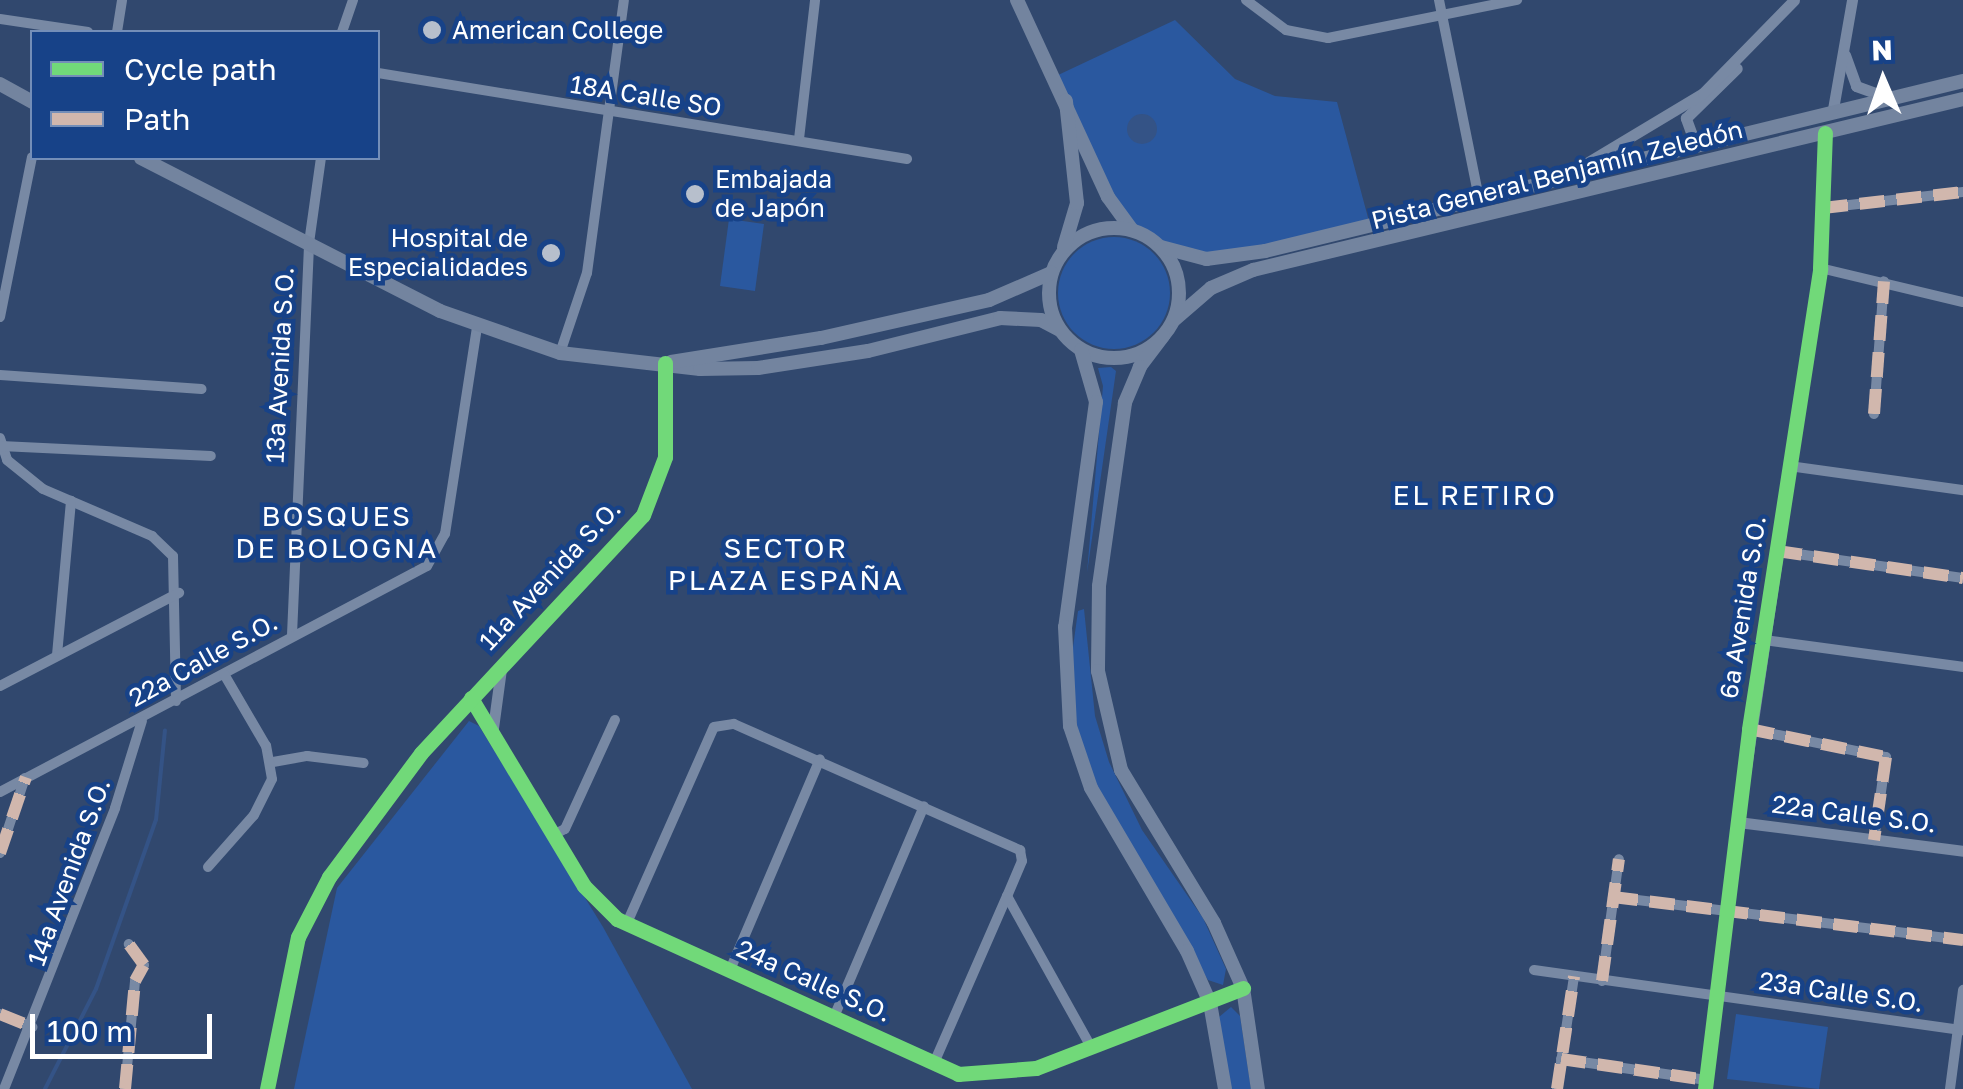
<!DOCTYPE html>
<meta charset="utf-8">
<style>
body{margin:0}
#map{position:relative;width:1963px;height:1089px;overflow:hidden;background:#31486e;font-family:"Golos Text",sans-serif}
div>[style]{position:absolute}
[style*='--x']{left:calc(var(--x)*1px);top:calc(var(--y)*1px);width:calc(var(--w)*1px);rotate:calc(var(--a)*1deg)}
.green>*{inset:0;background:#2a589f}
.round{border-radius:50%}
.water>*{inset:0;background:#345386}
.stream>*{height:4px;margin:-2px;padding:0 2px;transform-origin:2px;border-radius:2px;background:#345386}
.minor>*{height:10px;margin:-5px;padding:0 5px;transform-origin:5px;border-radius:5px;background:#7889a4}
.tertiary>*{height:11px;margin:-5.5px;padding:0 5.5px;transform-origin:5.5px;border-radius:5.5px;background:#7889a4}
.secondary>*{height:14px;margin:-7px;padding:0 7px;transform-origin:7px;border-radius:7px;background:#73849f}
.secondary>.ring{margin:-7px;padding:0;box-sizing:content-box;background:none;border:14px solid #73849f;border-radius:50%}
.quiet>*{height:12px;margin-top:-6px;transform-origin:0;background:repeating-linear-gradient(90deg,#d1b7ad 0 25px,transparent 0 37px)}
.cycleway>*{height:15px;margin:-7.5px;padding:0 7.5px;transform-origin:7.5px;border-radius:7.5px;background:#71d979}
.dots>*{width:28px;height:28px;translate:-50% -50%;box-sizing:border-box;border:5px solid #174288;border-radius:50%}
span{translate:-50% -50%;white-space:nowrap;text-align:center;line-height:1.15;-webkit-text-stroke:9px #174288;paint-order:stroke}
.poi-label{font-size:25px;color:#fff}
.left{translate:0 -50%;text-align:left}
.right{translate:-100% -50%;text-align:right}
.street-label{font-size:25px;color:#fff}
.neighbourhood-label{font-size:28px;color:#fff;letter-spacing:2.5px}
.legend{position:absolute;left:30px;top:30px;width:350px;height:130px;box-sizing:border-box;background:#174288;border:2px solid #748eb8;margin:0;padding:12px 18px;list-style:none;font-size:30px;color:#fff}
.legend li{display:flex;align-items:center;gap:20px;height:50px}
.legend b{width:50px;border:2px solid #748eb8}
.north{position:absolute;left:1833px;top:30px;width:100px;height:100px;-webkit-text-stroke:8px #174288;paint-order:stroke;rotate:358deg;font-size:28px;font-weight:700;line-height:40px;text-align:center;color:#fff}
.north::after{content:'';display:block;margin:auto;width:35px;height:45px;background:#fff;clip-path:polygon(50% 0,100% 100%,50% 72%,0 100%)}
.scale{position:absolute;left:30px;top:1014px;width:182px;height:45px;box-sizing:border-box;border:5px solid #fff;border-top:0;padding-left:12px;font-size:30px;line-height:35px;white-space:nowrap;color:#fff;-webkit-text-stroke:8px #174288;paint-order:stroke}
</style>
<div id="map">
<div class="green">
<div style="clip-path:polygon(1175px 20px,1235px 79px,1275px 96px,1337px 102px,1370px 225px,1223px 258px,1161px 247px,1132px 230px,1108px 195px,1056px 76px)"></div>
<div style="clip-path:polygon(729px 219px,764px 224px,755px 291px,720px 286px)"></div>
<div class="round" style="left:1058px;top:237px;width:112px;height:112px"></div>
<div style="clip-path:polygon(1111px 367px,1116px 371px,1087px 573px,1103px 386px,1098px 368px)"></div>
<div style="clip-path:polygon(1084px 609px,1095px 716px,1109px 762px,1142px 830px,1203px 918px,1226px 969px,1223px 985px,1208px 980px,1107px 813px,1080px 743px,1069px 676px,1078px 611px)"></div>
<div style="clip-path:polygon(469px 721px,479px 726px,603px 927px,692px 1089px,294px 1089px,337px 888px)"></div>
<div style="clip-path:polygon(1231px 1007px,1240px 1016px,1251px 1089px,1230px 1089px,1219px 1017px)"></div>
<div style="clip-path:polygon(1736px 1014px,1828px 1027px,1819px 1089px,1727px 1079px)"></div>
</div>
<div class="water">
<div class="round" style="left:1127px;top:114px;width:30px;height:30px"></div>
</div>
<div class="stream">
<div style="--x:45;--y:1089;--w:112;--a:-63"></div>
<div style="--x:96;--y:989;--w:179;--a:-70.5"></div>
<div style="--x:156;--y:820;--w:90;--a:-84.3"></div>
</div>
<div class="minor">
<div style="--x:1246;--y:0;--w:50;--a:36.9"></div>
<div style="--x:1286;--y:30;--w:43;--a:10.8"></div>
<div style="--x:1328;--y:38;--w:193;--a:-11.4"></div>
<div style="--x:1439;--y:0;--w:202;--a:78.6"></div>
<div style="--x:0;--y:19;--w:89;--a:8.4"></div>
<div style="--x:117;--y:32;--w:32;--a:-81"></div>
<div style="--x:342;--y:32;--w:34;--a:-71"></div>
<div style="--x:378;--y:73;--w:536;--a:9.23"></div>
<div style="--x:799;--y:139;--w:140;--a:-83.4"></div>
<div style="--x:1823;--y:208;--w:141;--a:-6.5"></div>
<div style="--x:1820;--y:268;--w:147;--a:13.4"></div>
<div style="--x:0;--y:317;--w:163;--a:-78.7"></div>
<div style="--x:560;--y:353;--w:84;--a:-71.4"></div>
<div style="--x:587;--y:273;--w:275;--a:-82.3"></div>
<div style="--x:0;--y:375;--w:202;--a:4"></div>
<div style="--x:1874;--y:414;--w:133;--a:-85.7"></div>
<div style="--x:0;--y:438;--w:23;--a:72"></div>
<div style="--x:7;--y:460;--w:46;--a:38.9"></div>
<div style="--x:43;--y:489;--w:119;--a:23.3"></div>
<div style="--x:152;--y:536;--w:29;--a:44"></div>
<div style="--x:173;--y:556;--w:145;--a:88.8"></div>
<div style="--x:1;--y:446;--w:210;--a:2.7"></div>
<div style="--x:1789;--y:466;--w:176;--a:7.9"></div>
<div style="--x:1777;--y:551;--w:188;--a:8.3"></div>
<div style="--x:292;--y:635;--w:392;--a:-87.5"></div>
<div style="--x:309;--y:243;--w:86;--a:-82"></div>
<div style="--x:1764;--y:640;--w:201;--a:7.7"></div>
<div style="--x:57;--y:655;--w:155;--a:-84.8"></div>
<div style="--x:0;--y:686;--w:202;--a:-27.5"></div>
<div style="--x:1749;--y:729;--w:140;--a:11.6"></div>
<div style="--x:1886;--y:757;--w:84;--a:98.2"></div>
<div style="--x:273;--y:762;--w:35;--a:-10"></div>
<div style="--x:307;--y:756;--w:57;--a:7"></div>
<div style="--x:0;--y:792;--w:483;--a:-27.9"></div>
<div style="--x:427;--y:566;--w:37;--a:-61"></div>
<div style="--x:445;--y:534;--w:209;--a:-81.2"></div>
<div style="--x:553;--y:835;--w:13;--a:-27"></div>
<div style="--x:565;--y:829;--w:120;--a:-65.4"></div>
<div style="--x:0;--y:853;--w:79;--a:-71.6"></div>
<div style="--x:208;--y:867;--w:69;--a:-48.5"></div>
<div style="--x:254;--y:815;--w:40;--a:-63.4"></div>
<div style="--x:272;--y:779;--w:34;--a:-100"></div>
<div style="--x:266;--y:746;--w:83;--a:-120.3"></div>
<div style="--x:1613;--y:897;--w:353;--a:7"></div>
<div style="--x:627;--y:923;--w:214;--a:-66.1"></div>
<div style="--x:714;--y:727;--w:20;--a:-9"></div>
<div style="--x:734;--y:724;--w:313;--a:23.8"></div>
<div style="--x:1020;--y:850;--w:11;--a:80"></div>
<div style="--x:1022;--y:861;--w:38;--a:113"></div>
<div style="--x:1007;--y:896;--w:175;--a:60.9"></div>
<div style="--x:730;--y:970;--w:229;--a:-66.9"></div>
<div style="--x:1534;--y:970;--w:433;--a:8"></div>
<div style="--x:1602;--y:981;--w:123;--a:-82.1"></div>
<div style="--x:0;--y:1014;--w:35;--a:22"></div>
<div style="--x:834;--y:1017;--w:229;--a:-66.9"></div>
<div style="--x:1561;--y:1059;--w:147;--a:8.2"></div>
<div style="--x:934;--y:1063;--w:182;--a:-66.4"></div>
<div style="--x:4;--y:1089;--w:302;--a:-68.4"></div>
<div style="--x:115;--y:808;--w:91;--a:-72.8"></div>
<div style="--x:125;--y:1089;--w:108;--a:-84.7"></div>
<div style="--x:135;--y:981;--w:18;--a:-61"></div>
<div style="--x:144;--y:965;--w:26;--a:-126"></div>
<div style="--x:1557;--y:1089;--w:114;--a:-81.4"></div>
<div style="--x:1705;--y:1089;--w:269;--a:-83"></div>
<div style="--x:1950;--y:1089;--w:100;--a:-82.5"></div>
</div>
<div class="tertiary">
<div style="--x:1845;--y:55;--w:33;--a:70"></div>
<div style="--x:1856;--y:86;--w:32;--a:20"></div>
<div style="--x:1833;--y:109;--w:111;--a:-80.1"></div>
<div style="--x:1825;--y:133;--w:135;--a:92.1"></div>
<div style="--x:1820;--y:268;--w:560;--a:98.42"></div>
<div style="--x:1738;--y:822;--w:227;--a:7.3"></div>
<div style="--x:1696;--y:146;--w:30;--a:-110"></div>
<div style="--x:1686;--y:118;--w:71;--a:-44.4"></div>
<div style="--x:1570;--y:173;--w:155;--a:-31"></div>
<div style="--x:1703;--y:93;--w:130;--a:-45.6"></div>
<div style="--x:471;--y:698;--w:219;--a:59"></div>
<div style="--x:584;--y:886;--w:47;--a:45"></div>
<div style="--x:617;--y:919;--w:375;--a:24.4"></div>
<div style="--x:958;--y:1074;--w:78;--a:-4.4"></div>
<div style="--x:1036;--y:1068;--w:222;--a:-21.1"></div>
<div style="--x:493;--y:728;--w:60;--a:-82.3"></div>
<div style="--x:267;--y:1089;--w:155;--a:-78.5"></div>
<div style="--x:298;--y:937;--w:68;--a:-62.7"></div>
<div style="--x:329;--y:877;--w:154;--a:-53.4"></div>
<div style="--x:421;--y:753;--w:325;--a:-47"></div>
<div style="--x:643;--y:515;--w:62;--a:-69.2"></div>
<div style="--x:665;--y:457;--w:94;--a:-90"></div>
</div>
<div class="secondary">
<div style="--x:1017;--y:0;--w:217;--a:65.2"></div>
<div style="--x:1108;--y:197;--w:41;--a:54"></div>
<div style="--x:0;--y:84;--w:37;--a:29"></div>
<div style="--x:141;--y:158;--w:336;--a:27.1"></div>
<div style="--x:440;--y:311;--w:127;--a:19.3"></div>
<div style="--x:560;--y:353;--w:141;--a:6.5"></div>
<div style="--x:700;--y:369;--w:58;--a:-1"></div>
<div style="--x:758;--y:368;--w:111;--a:-8.8"></div>
<div style="--x:868;--y:351;--w:136;--a:-14"></div>
<div style="--x:1000;--y:318;--w:41;--a:2.8"></div>
<div style="--x:1041;--y:320;--w:21;--a:28"></div>
<div class="ring" style="left:1049px;top:228px;width:116px;height:116px"></div>
<div style="--x:1064;--y:247;--w:46;--a:-73.5"></div>
<div style="--x:1077;--y:203;--w:103;--a:-96.2"></div>
<div style="--x:1161;--y:247;--w:47;--a:14.9"></div>
<div style="--x:1206;--y:259;--w:60;--a:-7.7"></div>
<div style="--x:1265;--y:251;--w:718;--a:-13.69"></div>
<div style="--x:1174;--y:320;--w:49;--a:-40.9"></div>
<div style="--x:1211;--y:288;--w:46;--a:-23.2"></div>
<div style="--x:1253;--y:270;--w:730;--a:-13.54"></div>
<div style="--x:1163;--y:336;--w:39;--a:127"></div>
<div style="--x:1140;--y:367;--w:39;--a:113"></div>
<div style="--x:1125;--y:403;--w:185;--a:98.1"></div>
<div style="--x:1099;--y:586;--w:85;--a:90.7"></div>
<div style="--x:1098;--y:671;--w:102;--a:76.9"></div>
<div style="--x:1121;--y:770;--w:179;--a:58.7"></div>
<div style="--x:1214;--y:923;--w:71;--a:66"></div>
<div style="--x:1243;--y:988;--w:102;--a:81.6"></div>
<div style="--x:1081;--y:350;--w:54;--a:73.9"></div>
<div style="--x:1096;--y:402;--w:227;--a:97.8"></div>
<div style="--x:1065;--y:627;--w:99;--a:87.1"></div>
<div style="--x:1070;--y:726;--w:65;--a:71.3"></div>
<div style="--x:1091;--y:788;--w:189;--a:59.5"></div>
<div style="--x:1187;--y:951;--w:57;--a:66.1"></div>
<div style="--x:1210;--y:1003;--w:87;--a:80.1"></div>
<div style="--x:671;--y:362;--w:152;--a:-9.1"></div>
<div style="--x:821;--y:338;--w:172;--a:-12.7"></div>
<div style="--x:989;--y:300;--w:68;--a:-23.5"></div>
</div>
<div class="quiet">
<div style="--x:1823;--y:208;--w:141;--a:-6.5"></div>
<div style="--x:1874;--y:414;--w:133;--a:-85.7"></div>
<div style="--x:1777;--y:551;--w:188;--a:8.3"></div>
<div style="--x:1749;--y:729;--w:140;--a:11.6"></div>
<div style="--x:1886;--y:757;--w:84;--a:98.2"></div>
<div style="--x:0;--y:853;--w:80;--a:-71.1"></div>
<div style="--x:1613;--y:897;--w:353;--a:7"></div>
<div style="--x:1602;--y:981;--w:123;--a:-82.1"></div>
<div style="--x:0;--y:1014;--w:35;--a:22"></div>
<div style="--x:1561;--y:1059;--w:147;--a:8.2"></div>
<div style="--x:125;--y:1089;--w:108;--a:-84.7"></div>
<div style="--x:135;--y:981;--w:18;--a:-61"></div>
<div style="--x:144;--y:965;--w:26;--a:-126"></div>
<div style="--x:1557;--y:1089;--w:114;--a:-81.4"></div>
</div>
<div class="cycleway">
<div style="--x:471;--y:698;--w:219;--a:59"></div>
<div style="--x:584;--y:886;--w:47;--a:45"></div>
<div style="--x:617;--y:919;--w:375;--a:24.4"></div>
<div style="--x:958;--y:1074;--w:78;--a:-4.4"></div>
<div style="--x:1036;--y:1068;--w:222;--a:-21.1"></div>
<div style="--x:267;--y:1089;--w:155;--a:-78.5"></div>
<div style="--x:298;--y:937;--w:68;--a:-62.7"></div>
<div style="--x:329;--y:877;--w:154;--a:-53.4"></div>
<div style="--x:421;--y:753;--w:325;--a:-47"></div>
<div style="--x:643;--y:515;--w:62;--a:-69.2"></div>
<div style="--x:665;--y:457;--w:94;--a:-90"></div>
<div style="--x:1705;--y:1089;--w:363;--a:-83"></div>
<div style="--x:1749;--y:729;--w:466;--a:-81.2"></div>
<div style="--x:1820;--y:268;--w:135;--a:-87.9"></div>
</div>
<div class="dots">
<div style="left:432px;top:30px;background:#b7bfcc"></div>
<div style="left:695px;top:194px;background:#b7bfcc"></div>
<div style="left:551px;top:253px;background:#b7bfcc"></div>
</div>
<div class="poi-label">
<span class="left" style="left:452px;top:30px">American College</span>
<span class="left" style="left:715px;top:194px">Embajada<br>de Japón</span>
<span class="right" style="left:528px;top:253px">Hospital de<br>Especialidades</span>
</div>
<div class="street-label">
<span style="left:646px;top:96px;rotate:9deg">18A Calle SO</span>
<span style="left:1557px;top:175px;rotate:-14deg">Pista General Benjamín Zeledón</span>
<span style="left:280px;top:365px;rotate:-87deg">13a Avenida S.O.</span>
<span style="left:550px;top:575px;rotate:-47deg">11a Avenida S.O.</span>
<span style="left:1743px;top:607px;rotate:-81deg">6a Avenida S.O.</span>
<span style="left:203px;top:660px;rotate:-29deg">22a Calle S.O.</span>
<span style="left:1854px;top:814px;rotate:7deg">22a Calle S.O.</span>
<span style="left:69px;top:872px;rotate:-70deg">14a Avenida S.O.</span>
<span style="left:814px;top:981px;rotate:24deg">24a Calle S.O.</span>
<span style="left:1841px;top:992px;rotate:8deg">23a Calle S.O.</span>
</div>
<div class="neighbourhood-label">
<span style="left:1475px;top:495px">EL RETIRO</span>
<span style="left:337px;top:532px">BOSQUES<br>DE BOLOGNA</span>
<span style="left:786px;top:564px">SECTOR<br>PLAZA ESPAÑA</span>
</div>
<ul class="legend">
<li><b style="height:12px;background:#71d979"></b>Cycle path</li>
<li><b style="height:12px;background:#d1b7ad"></b>Path</li>
</ul>
<div class="north">N</div>
<div class="scale">100 m</div>
</div>
